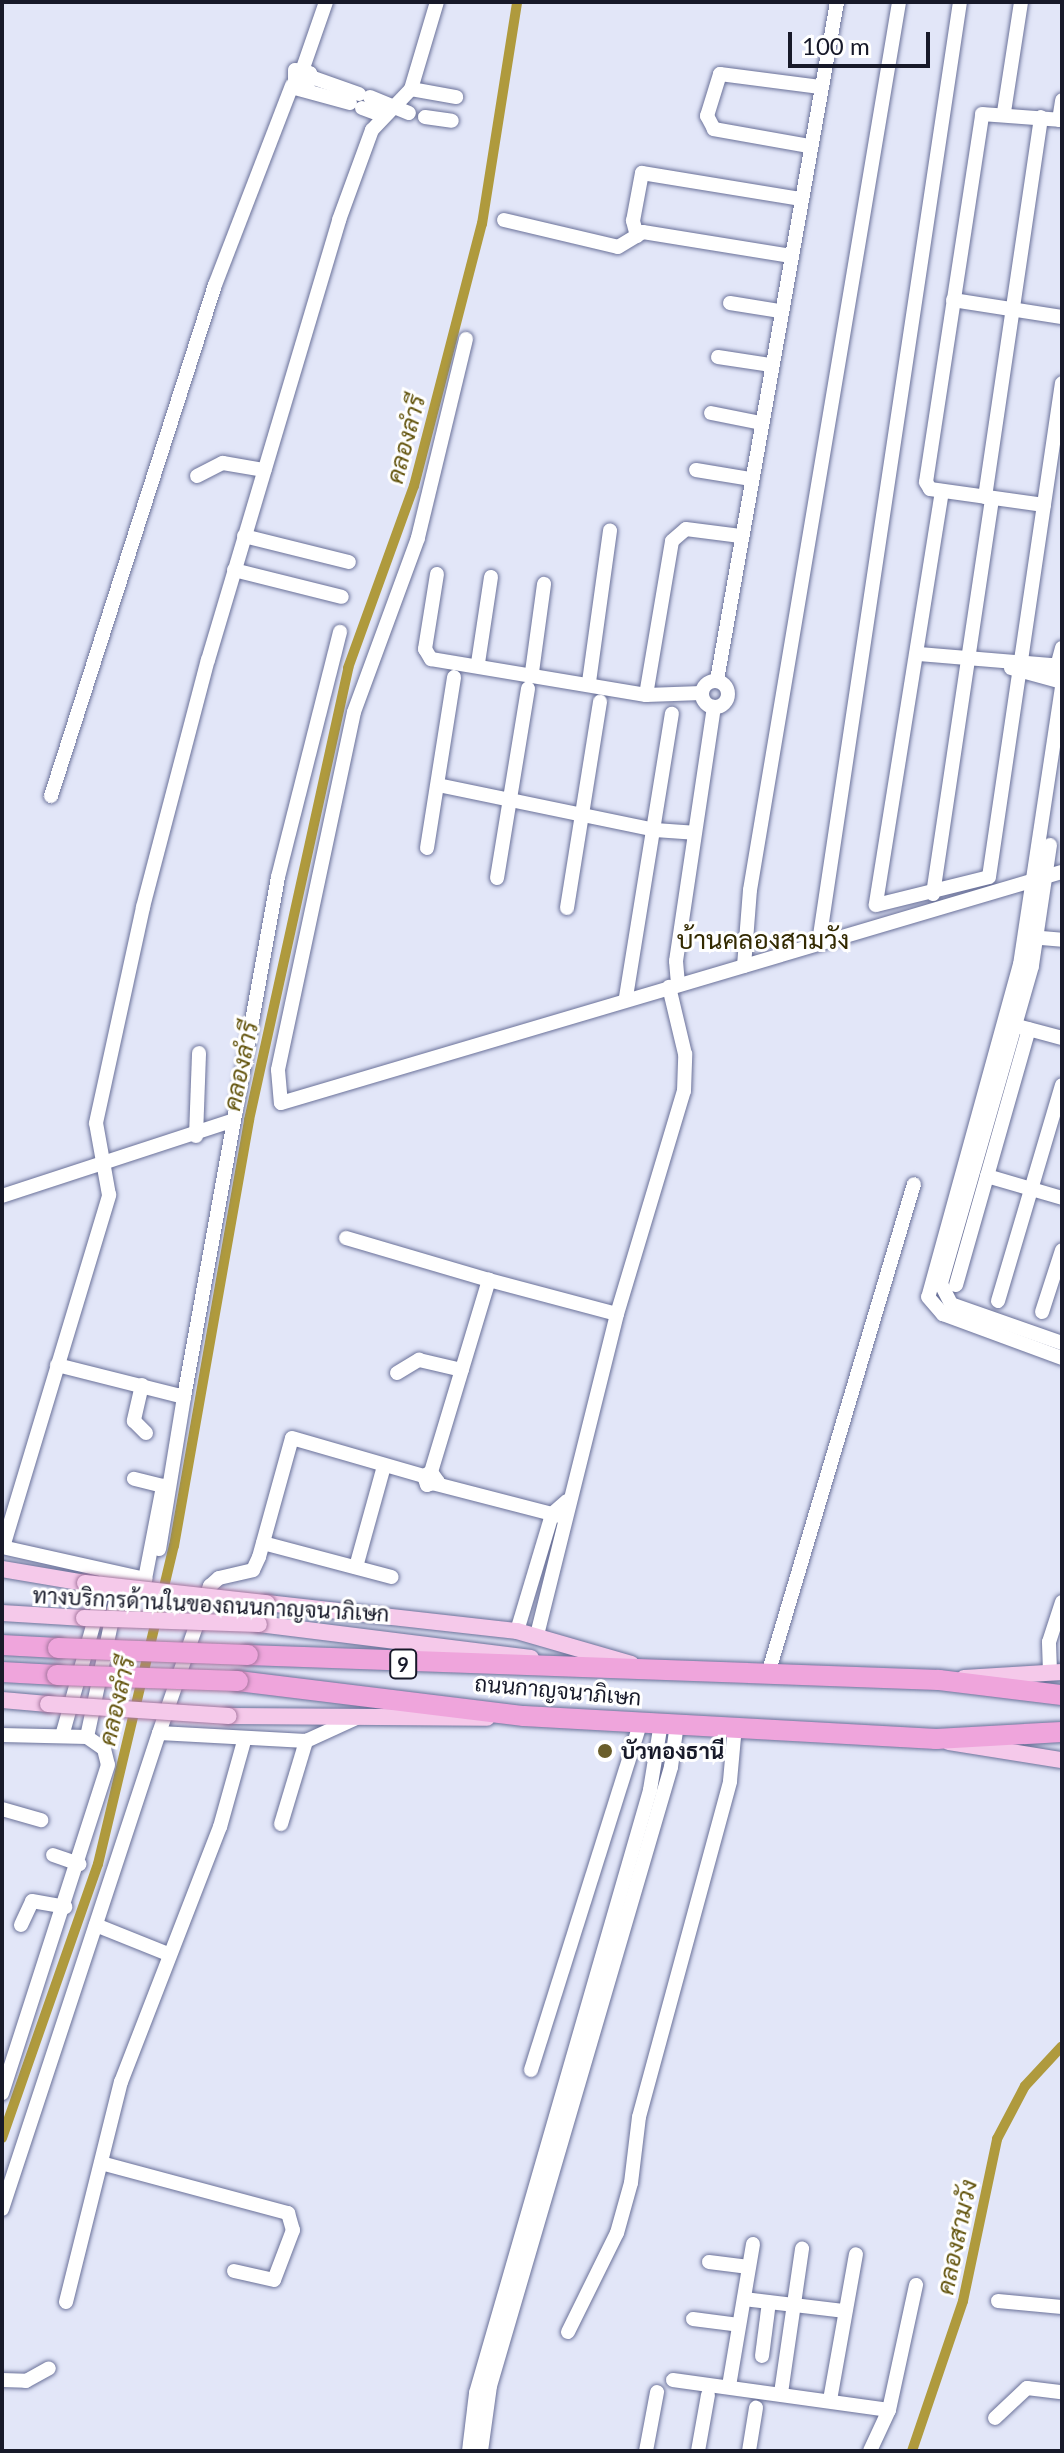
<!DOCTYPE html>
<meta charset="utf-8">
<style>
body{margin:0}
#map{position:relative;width:1064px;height:2453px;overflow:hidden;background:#e2e6f8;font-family:Lato,Sarabun,sans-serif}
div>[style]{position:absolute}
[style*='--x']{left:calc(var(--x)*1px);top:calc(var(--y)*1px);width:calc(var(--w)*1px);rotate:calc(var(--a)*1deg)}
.canal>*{height:10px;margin:-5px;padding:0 5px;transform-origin:5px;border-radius:5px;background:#af9a3d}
.roads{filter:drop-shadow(0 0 2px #6a7199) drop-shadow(0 0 2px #6a7199)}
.minor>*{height:14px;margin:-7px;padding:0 7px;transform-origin:7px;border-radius:7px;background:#fff}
.minor>.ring{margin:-7px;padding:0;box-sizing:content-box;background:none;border:14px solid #fff;border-radius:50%}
.major>*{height:16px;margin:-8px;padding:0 8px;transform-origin:8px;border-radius:8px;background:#f5c9ea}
.highway>*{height:20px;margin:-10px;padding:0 10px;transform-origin:10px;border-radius:10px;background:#efa5dc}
.bridges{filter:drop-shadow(0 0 2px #a3749d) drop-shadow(0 0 2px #a3749d)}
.major-bridge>*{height:16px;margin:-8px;padding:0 8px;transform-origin:8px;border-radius:8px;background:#f5c9ea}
.highway-bridge>*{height:20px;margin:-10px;padding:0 10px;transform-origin:10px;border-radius:10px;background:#efa5dc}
.dots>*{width:22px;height:22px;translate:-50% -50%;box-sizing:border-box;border:4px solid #fff;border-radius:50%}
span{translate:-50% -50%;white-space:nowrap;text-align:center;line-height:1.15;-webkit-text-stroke:6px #fff;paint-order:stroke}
.shield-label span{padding:2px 6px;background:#fff;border:2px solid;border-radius:6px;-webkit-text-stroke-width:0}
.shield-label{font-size:20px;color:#171929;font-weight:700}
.street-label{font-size:22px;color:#171929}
.poi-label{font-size:22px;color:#171929;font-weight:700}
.left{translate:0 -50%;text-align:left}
.water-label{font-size:24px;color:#63540d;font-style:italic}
.quarter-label{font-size:26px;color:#322900}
.frame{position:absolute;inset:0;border:4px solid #171929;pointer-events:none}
.scale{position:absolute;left:788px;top:32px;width:142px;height:36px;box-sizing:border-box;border:4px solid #171929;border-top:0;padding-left:10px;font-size:24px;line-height:28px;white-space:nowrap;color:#171929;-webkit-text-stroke:6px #fff;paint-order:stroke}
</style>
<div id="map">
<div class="canal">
<div style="--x:2;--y:2138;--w:290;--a:-70.7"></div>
<div style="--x:98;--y:1864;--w:327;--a:-76.6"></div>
<div style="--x:174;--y:1546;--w:433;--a:-80"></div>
<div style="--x:249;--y:1120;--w:463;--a:-77.6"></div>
<div style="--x:348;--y:668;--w:194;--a:-70.1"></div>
<div style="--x:414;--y:486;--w:271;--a:-75.5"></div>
<div style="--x:482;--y:224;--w:225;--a:-81"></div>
<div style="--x:912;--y:2451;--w:158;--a:-71.2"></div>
<div style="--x:963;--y:2301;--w:166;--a:-78.1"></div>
<div style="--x:997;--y:2139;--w:60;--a:-62.2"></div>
<div style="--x:1025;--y:2086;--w:54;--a:-47.2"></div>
</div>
<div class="roads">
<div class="minor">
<div style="--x:303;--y:68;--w:70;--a:-70.8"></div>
<div style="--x:311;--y:77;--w:51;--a:19.5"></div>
<div style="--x:307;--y:88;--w:15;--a:-79"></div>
<div style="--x:310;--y:73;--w:15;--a:-169"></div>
<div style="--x:295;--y:70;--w:18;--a:90"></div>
<div style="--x:295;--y:88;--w:57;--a:15.3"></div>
<div style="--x:411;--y:89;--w:46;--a:10.1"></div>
<div style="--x:370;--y:97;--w:42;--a:22.3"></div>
<div style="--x:362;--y:108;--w:23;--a:20"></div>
<div style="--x:1004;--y:112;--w:111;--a:-81.2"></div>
<div style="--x:425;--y:117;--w:27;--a:8"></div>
<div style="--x:1059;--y:120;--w:20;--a:-81"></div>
<div style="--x:809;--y:146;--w:97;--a:-169.9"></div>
<div style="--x:714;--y:129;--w:15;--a:-118"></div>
<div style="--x:707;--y:116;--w:44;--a:-72.8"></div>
<div style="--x:720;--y:74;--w:101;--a:7.4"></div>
<div style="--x:504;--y:220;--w:117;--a:13.3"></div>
<div style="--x:618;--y:247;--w:29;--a:-31"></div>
<div style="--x:643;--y:232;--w:150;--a:9.2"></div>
<div style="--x:637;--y:236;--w:16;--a:-105"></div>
<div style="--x:633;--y:221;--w:49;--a:-79.4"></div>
<div style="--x:642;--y:173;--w:160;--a:9.3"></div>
<div style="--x:953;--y:300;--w:110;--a:8.9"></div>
<div style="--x:730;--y:303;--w:51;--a:9.1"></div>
<div style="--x:466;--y:339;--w:205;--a:103.6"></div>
<div style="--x:418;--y:538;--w:185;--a:110.2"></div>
<div style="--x:354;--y:712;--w:366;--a:102"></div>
<div style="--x:278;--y:1070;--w:33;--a:85"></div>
<div style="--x:281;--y:1103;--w:814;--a:-16.48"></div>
<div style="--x:718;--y:357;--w:54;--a:8.6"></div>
<div style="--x:711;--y:413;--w:51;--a:11.3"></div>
<div style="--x:696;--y:470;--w:56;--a:9.3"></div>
<div style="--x:197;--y:476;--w:29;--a:-27"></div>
<div style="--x:223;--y:463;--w:42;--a:9.7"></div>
<div style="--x:942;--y:491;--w:419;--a:99.1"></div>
<div style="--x:876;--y:905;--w:116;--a:-13.9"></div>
<div style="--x:989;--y:877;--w:499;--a:-81.6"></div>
<div style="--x:985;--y:497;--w:384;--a:-81.6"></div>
<div style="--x:1044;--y:505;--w:115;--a:-172"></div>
<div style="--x:930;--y:489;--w:8;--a:-120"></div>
<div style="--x:926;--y:482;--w:372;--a:-81.3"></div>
<div style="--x:982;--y:114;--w:80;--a:4.3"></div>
<div style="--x:244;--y:536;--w:108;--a:13.9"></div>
<div style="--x:234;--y:570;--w:111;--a:14"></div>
<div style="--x:437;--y:574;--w:76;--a:99.1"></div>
<div style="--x:425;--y:649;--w:12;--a:59"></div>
<div style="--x:431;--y:659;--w:218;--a:9.5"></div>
<div style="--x:646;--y:695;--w:56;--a:-2"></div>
<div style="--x:919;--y:654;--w:144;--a:4.8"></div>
<div style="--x:478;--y:663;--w:87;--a:-81.4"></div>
<div style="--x:1011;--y:668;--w:53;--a:15.4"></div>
<div style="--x:532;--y:672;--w:89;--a:-82.2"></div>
<div style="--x:1055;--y:674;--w:27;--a:-75"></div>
<div style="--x:717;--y:680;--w:689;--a:-79.96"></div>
<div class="ring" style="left:702px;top:681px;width:12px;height:12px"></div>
<div style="--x:589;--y:682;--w:153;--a:-82.1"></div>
<div style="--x:1062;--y:687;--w:280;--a:98.6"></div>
<div style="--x:1020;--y:964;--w:345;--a:105.4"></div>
<div style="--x:928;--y:1297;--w:23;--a:49"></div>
<div style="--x:943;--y:1314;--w:127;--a:20.3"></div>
<div style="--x:646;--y:695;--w:156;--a:-80.4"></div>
<div style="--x:672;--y:541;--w:18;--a:-41"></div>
<div style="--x:686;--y:529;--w:55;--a:7.3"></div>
<div style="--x:438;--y:785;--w:222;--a:11.7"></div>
<div style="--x:655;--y:830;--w:39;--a:4"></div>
<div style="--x:51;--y:796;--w:537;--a:-72.21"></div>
<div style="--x:215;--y:285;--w:214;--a:-68.9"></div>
<div style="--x:1050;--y:845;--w:122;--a:98.5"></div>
<div style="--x:1032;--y:966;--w:331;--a:106"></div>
<div style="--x:941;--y:1284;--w:22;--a:63"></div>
<div style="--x:951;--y:1304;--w:118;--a:19.4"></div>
<div style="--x:427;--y:848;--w:173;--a:-81"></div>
<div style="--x:497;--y:878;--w:192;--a:-80.7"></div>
<div style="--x:933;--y:894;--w:399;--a:-81.5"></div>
<div style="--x:567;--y:908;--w:209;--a:-80.9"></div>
<div style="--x:1030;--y:937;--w:32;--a:5"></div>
<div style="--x:819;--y:942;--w:951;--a:-81.47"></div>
<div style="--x:744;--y:966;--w:76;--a:-85.5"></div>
<div style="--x:750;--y:890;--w:900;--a:-80.47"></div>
<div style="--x:678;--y:984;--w:23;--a:-95"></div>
<div style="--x:676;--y:961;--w:257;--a:-81.5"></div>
<div style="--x:626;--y:997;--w:287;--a:-80.8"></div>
<div style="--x:1021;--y:1027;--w:42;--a:15"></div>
<div style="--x:196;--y:1136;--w:83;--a:-87.9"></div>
<div style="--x:987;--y:1176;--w:78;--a:16.3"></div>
<div style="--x:2;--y:1196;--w:241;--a:-18.1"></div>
<div style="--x:346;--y:1238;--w:149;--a:16.4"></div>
<div style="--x:956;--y:1285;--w:266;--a:-74.1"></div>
<div style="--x:998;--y:1301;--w:225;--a:-73.5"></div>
<div style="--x:1042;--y:1312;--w:65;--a:-72.1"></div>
<div style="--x:57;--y:1365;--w:131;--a:14.1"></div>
<div style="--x:184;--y:1397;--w:154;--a:99.3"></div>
<div style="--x:397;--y:1373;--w:26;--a:-31"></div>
<div style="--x:419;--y:1360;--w:44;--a:13.1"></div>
<div style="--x:142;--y:1385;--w:37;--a:103"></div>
<div style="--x:134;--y:1421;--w:17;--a:45"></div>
<div style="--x:184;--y:1397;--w:528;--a:-79.75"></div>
<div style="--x:278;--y:877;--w:253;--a:-75.8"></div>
<div style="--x:431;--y:1472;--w:201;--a:-73.2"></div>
<div style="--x:489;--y:1280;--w:132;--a:14.9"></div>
<div style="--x:436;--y:1484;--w:128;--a:14.5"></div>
<div style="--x:263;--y:1543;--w:133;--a:14.8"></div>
<div style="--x:2;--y:1547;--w:147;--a:12.6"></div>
<div style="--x:145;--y:1579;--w:95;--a:-79"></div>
<div style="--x:163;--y:1486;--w:30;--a:-166"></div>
<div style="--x:3;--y:1547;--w:368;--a:-73.2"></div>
<div style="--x:109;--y:1195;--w:73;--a:-100.2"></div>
<div style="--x:96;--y:1123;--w:221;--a:-77.7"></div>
<div style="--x:143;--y:907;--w:255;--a:-75.3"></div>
<div style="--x:208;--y:660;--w:459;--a:-73.4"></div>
<div style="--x:339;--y:220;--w:96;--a:-69.9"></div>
<div style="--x:372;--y:130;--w:57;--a:-46.4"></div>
<div style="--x:411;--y:89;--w:91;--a:-73.4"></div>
<div style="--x:356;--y:1567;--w:105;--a:-74.5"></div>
<div style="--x:517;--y:1631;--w:122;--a:-73.3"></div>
<div style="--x:552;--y:1514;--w:20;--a:-41"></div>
<div style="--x:537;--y:1635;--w:331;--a:-76"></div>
<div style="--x:617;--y:1314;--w:233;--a:-73.3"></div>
<div style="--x:684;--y:1091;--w:37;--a:-88"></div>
<div style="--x:685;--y:1054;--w:69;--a:-103.4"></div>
<div style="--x:1050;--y:1672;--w:30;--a:-92"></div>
<div style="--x:1049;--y:1642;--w:42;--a:-72"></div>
<div style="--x:768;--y:1674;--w:511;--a:-73.41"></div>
<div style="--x:361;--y:1716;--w:60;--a:155.6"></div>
<div style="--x:306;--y:1741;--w:147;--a:-176.9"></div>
<div style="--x:159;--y:1733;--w:156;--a:-70.9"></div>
<div style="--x:210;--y:1586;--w:12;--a:-42"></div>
<div style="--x:219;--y:1578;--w:35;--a:-13"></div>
<div style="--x:253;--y:1570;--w:14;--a:-65"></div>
<div style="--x:259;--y:1557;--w:123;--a:-74.5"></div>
<div style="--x:292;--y:1438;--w:137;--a:16.1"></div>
<div style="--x:424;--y:1476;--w:8;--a:-30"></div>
<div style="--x:431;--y:1472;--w:12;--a:55"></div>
<div style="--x:438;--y:1482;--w:11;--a:165"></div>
<div style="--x:427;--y:1485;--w:9;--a:-108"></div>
<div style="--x:2;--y:1735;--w:85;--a:1.3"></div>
<div style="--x:87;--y:1737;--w:21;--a:35"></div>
<div style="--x:104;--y:1749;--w:16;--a:76"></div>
<div style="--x:108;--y:1765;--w:345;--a:107.9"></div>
<div style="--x:62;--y:1736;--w:166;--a:-74.3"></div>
<div style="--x:87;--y:1737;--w:164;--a:-78"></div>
<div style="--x:2;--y:1809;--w:41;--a:15.8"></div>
<div style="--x:281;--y:1824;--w:87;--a:-73.2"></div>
<div style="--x:53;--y:1855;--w:28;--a:19"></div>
<div style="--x:21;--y:1925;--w:26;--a:-65"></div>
<div style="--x:32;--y:1901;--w:34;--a:10"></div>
<div style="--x:96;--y:1925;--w:78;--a:21.9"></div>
<div style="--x:531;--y:2070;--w:366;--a:-72.5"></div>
<div style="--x:101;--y:2163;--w:194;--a:15"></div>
<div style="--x:288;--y:2213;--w:18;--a:74"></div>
<div style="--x:293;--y:2230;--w:53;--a:110.8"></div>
<div style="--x:274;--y:2280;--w:41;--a:-167.3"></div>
<div style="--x:2;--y:2209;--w:501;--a:-71.75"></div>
<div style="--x:709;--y:2262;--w:40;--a:7.1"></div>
<div style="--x:744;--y:2299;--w:102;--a:6.8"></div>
<div style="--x:998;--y:2301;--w:64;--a:5.4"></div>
<div style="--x:66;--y:2302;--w:227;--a:-76"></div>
<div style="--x:121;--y:2082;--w:274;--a:-68.8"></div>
<div style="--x:220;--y:1827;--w:89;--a:-74.4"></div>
<div style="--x:693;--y:2319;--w:46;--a:7.4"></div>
<div style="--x:568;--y:2332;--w:110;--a:-63.7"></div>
<div style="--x:617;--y:2233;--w:52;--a:-74.4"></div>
<div style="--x:631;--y:2183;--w:66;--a:-83.1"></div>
<div style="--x:639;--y:2117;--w:348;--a:-74.8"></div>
<div style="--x:730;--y:1781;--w:55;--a:-84.8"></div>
<div style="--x:762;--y:2356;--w:54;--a:-82.6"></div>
<div style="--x:2;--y:2380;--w:24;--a:2"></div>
<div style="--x:26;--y:2381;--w:26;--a:-29"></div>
<div style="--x:673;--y:2380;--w:218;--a:7.9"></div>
<div style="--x:889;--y:2410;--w:45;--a:114.9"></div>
<div style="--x:729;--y:2386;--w:144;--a:-80.4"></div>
<div style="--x:781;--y:2393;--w:146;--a:-81.7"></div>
<div style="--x:830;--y:2400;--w:148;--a:-79.9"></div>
<div style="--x:889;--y:2410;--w:128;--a:-77.8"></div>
<div style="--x:995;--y:2418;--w:44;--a:-43.2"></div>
<div style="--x:1027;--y:2388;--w:35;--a:7"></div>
<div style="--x:469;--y:2451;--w:58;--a:-83.1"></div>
<div style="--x:476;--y:2393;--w:628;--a:-73.9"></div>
<div style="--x:650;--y:1790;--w:68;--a:-80.7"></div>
<div style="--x:481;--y:2451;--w:66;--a:-82.1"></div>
<div style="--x:490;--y:2386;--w:645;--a:-73.7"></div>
<div style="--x:671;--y:1767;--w:43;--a:-82.1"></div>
<div style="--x:646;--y:2451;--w:60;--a:-79.4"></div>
<div style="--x:698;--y:2451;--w:57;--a:-79.9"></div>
<div style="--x:749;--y:2451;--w:44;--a:-80.8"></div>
</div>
<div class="major">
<div style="--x:2;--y:1569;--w:84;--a:9.6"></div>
<div style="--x:267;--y:1603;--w:252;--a:6.4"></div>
<div style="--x:517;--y:1631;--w:119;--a:16.1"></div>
<div style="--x:2;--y:1613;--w:82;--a:3.5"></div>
<div style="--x:259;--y:1624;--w:274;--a:7.1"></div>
<div style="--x:964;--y:1678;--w:98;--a:-3.5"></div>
<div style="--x:2;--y:1700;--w:46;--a:5"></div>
<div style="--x:229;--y:1716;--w:258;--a:0.4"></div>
<div style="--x:949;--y:1742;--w:114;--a:9.1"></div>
</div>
<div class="highway">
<div style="--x:2;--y:1645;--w:56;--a:3.1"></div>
<div style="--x:248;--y:1655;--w:691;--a:2.07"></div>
<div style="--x:939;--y:1680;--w:124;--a:7"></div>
<div style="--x:2;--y:1672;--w:55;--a:3.1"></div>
<div style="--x:238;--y:1681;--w:288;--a:7"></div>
<div style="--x:524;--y:1716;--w:413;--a:3.2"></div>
<div style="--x:936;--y:1739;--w:126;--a:-3.2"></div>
</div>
</div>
<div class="bridges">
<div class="major-bridge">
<div style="--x:85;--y:1583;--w:183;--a:6.3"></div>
<div style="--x:84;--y:1618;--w:175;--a:2"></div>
<div style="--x:48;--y:1704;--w:181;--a:3.8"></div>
</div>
<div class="highway-bridge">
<div style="--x:58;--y:1648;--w:190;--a:2.1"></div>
<div style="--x:57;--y:1675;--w:181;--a:1.9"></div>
</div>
</div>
<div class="dots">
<div style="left:605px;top:1751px;background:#6a5e2b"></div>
</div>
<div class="shield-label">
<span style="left:403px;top:1664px">9</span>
</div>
<div class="street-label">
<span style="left:211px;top:1604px;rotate:3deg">ทางบริการด้านในของถนนกาญจนาภิเษก</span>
<span style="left:558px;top:1690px;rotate:5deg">ถนนกาญจนาภิเษก</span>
</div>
<div class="poi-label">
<span class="left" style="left:621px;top:1751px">บัวทองธานี</span>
</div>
<div class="water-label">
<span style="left:405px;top:439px;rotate:-75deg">คลองลำรี</span>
<span style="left:240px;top:1066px;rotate:-78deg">คลองลำรี</span>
<span style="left:116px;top:1701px;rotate:-77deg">คลองลำรี</span>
<span style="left:956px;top:2237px;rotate:-78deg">คลองสามวัง</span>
</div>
<div class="quarter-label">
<span style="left:763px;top:940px">บ้านคลองสามวัง</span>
</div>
<div class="frame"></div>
<div class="scale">100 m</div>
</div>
